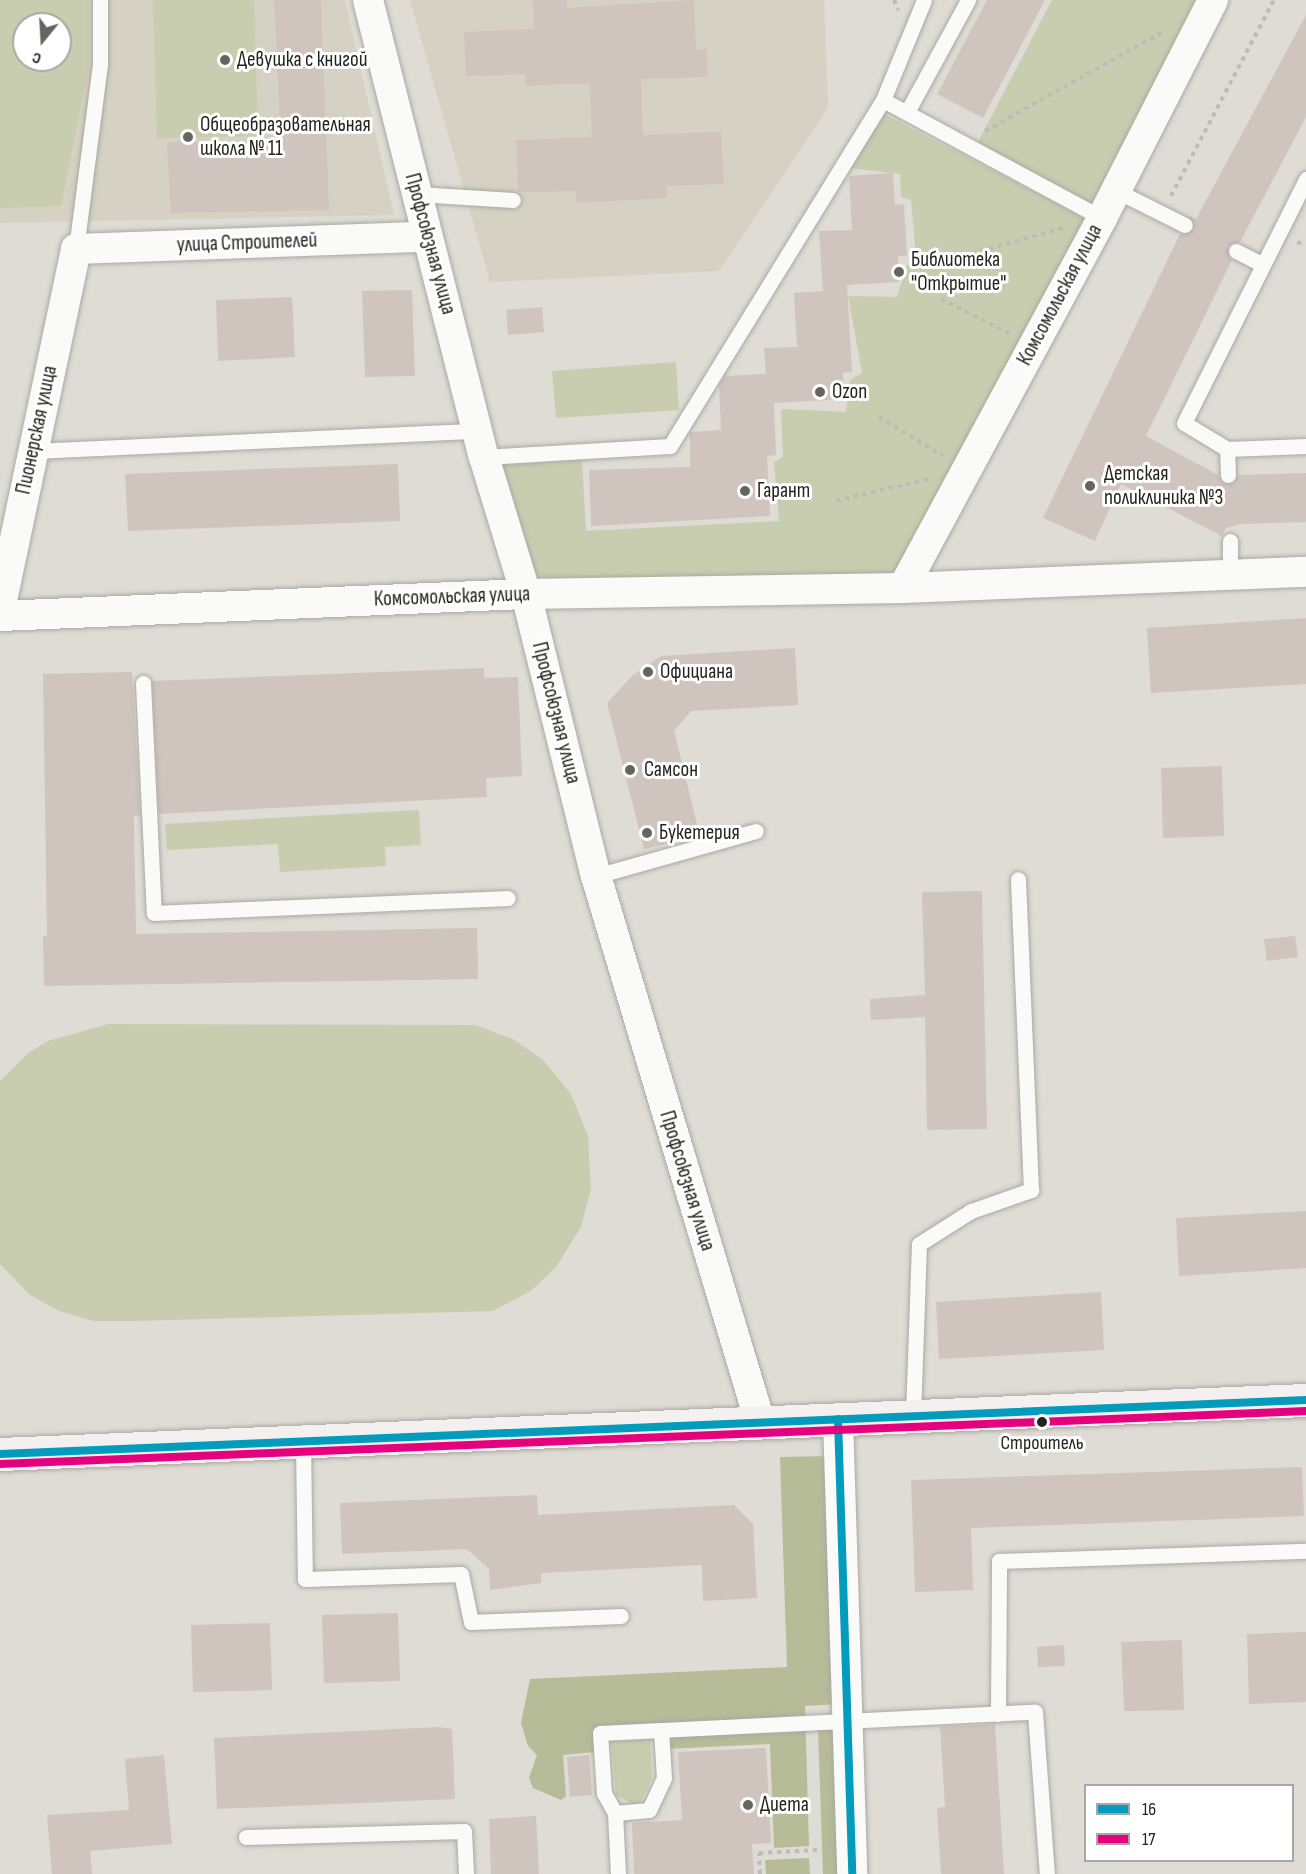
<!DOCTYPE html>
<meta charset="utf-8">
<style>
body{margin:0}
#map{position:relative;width:1306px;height:1874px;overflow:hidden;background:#dedcd4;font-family:"Sofia Sans Condensed",sans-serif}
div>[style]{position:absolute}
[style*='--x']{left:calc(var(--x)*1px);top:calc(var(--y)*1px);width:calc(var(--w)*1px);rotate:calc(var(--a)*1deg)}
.built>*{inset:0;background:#d6d2c3}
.green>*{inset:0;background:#c9cdaf}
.forest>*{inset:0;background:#b6bb98}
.building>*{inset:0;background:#d0c4be}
.path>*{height:4px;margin-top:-2px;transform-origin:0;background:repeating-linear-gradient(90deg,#bdbcb9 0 4.5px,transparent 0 9px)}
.roads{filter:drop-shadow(0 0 2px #aaa9a3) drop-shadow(0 0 2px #aaa9a3)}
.lane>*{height:15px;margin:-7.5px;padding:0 7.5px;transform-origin:7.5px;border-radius:7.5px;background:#fafaf9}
.street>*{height:30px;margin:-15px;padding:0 15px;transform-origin:15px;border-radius:15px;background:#fafaf9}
.secondary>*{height:33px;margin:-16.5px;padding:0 16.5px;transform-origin:16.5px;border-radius:16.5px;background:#f4f0ef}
.bus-1>*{height:8px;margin:-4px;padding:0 4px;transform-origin:4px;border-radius:4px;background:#049cbc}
.bus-2>*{height:8px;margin:-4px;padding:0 4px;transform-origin:4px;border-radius:4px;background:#e5007d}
.dots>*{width:16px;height:16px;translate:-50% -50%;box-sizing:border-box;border:3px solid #fff;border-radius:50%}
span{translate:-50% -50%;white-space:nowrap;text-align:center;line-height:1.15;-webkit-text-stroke:6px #fff;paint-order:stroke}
.bus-label{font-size:20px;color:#24231e}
.poi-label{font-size:21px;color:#24231e}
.left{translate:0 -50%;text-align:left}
.street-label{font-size:21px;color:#24231e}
.legend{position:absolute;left:1084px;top:1784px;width:210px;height:78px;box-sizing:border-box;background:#fff;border:2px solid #a7a7a5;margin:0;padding:8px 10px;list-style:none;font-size:18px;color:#24231e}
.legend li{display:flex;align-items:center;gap:12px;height:30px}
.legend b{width:30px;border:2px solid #a7a7a5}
.north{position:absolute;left:12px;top:12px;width:60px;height:60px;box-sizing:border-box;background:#fff;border:2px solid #a7a7a5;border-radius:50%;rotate:198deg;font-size:16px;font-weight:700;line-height:24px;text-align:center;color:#24231e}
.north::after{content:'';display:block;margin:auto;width:21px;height:27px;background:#65645e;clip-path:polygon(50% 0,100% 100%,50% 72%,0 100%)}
</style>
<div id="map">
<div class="built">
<div style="clip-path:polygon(evenodd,0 0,345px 0,394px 215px,0 223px,0 0,24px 24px,60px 24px,60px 60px,24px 60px,24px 24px)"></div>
<div style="clip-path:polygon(410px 0,824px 0,828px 108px,719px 271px,490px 282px)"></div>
</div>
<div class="green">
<div style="clip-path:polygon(evenodd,0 0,89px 0,89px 67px,61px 206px,0 208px,0 0,24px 24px,60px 24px,60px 60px,24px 60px,24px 24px)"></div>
<div style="clip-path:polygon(153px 0,254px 0,258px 136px,157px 138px)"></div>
<div style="clip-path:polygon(1052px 0,1203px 0,1096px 207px,978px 142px)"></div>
<div style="clip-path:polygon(882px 113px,1087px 219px,898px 579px,534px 586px,494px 465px,582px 458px,586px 531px,779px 521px,774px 462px,783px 457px,781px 409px,846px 412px,850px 380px,862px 373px,848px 296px,897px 297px,906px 267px,916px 256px,911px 200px,901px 197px,900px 174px,850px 168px)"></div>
<div style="clip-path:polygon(676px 362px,679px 410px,556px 418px,552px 371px)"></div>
<div style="clip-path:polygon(419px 810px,421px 845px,385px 847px,386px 866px,280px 872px,278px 844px,167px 850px,165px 824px)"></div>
<div style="clip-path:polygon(108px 1024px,475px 1025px,513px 1039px,543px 1060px,571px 1094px,588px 1136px,591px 1188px,581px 1227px,556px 1267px,532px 1290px,493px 1311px,135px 1321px,93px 1321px,59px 1311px,30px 1295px,0 1264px,0 1081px,28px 1053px,48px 1041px)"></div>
<div style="clip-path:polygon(650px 1736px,652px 1779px,641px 1801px,635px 1805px,616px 1795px,611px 1739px)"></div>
</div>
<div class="forest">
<div style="clip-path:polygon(833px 1456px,841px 1704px,805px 1706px,809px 1846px,774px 1848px,770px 1744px,666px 1749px,665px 1734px,594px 1731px,595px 1752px,563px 1755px,566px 1796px,561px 1800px,533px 1788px,529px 1778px,537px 1755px,528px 1746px,521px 1723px,530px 1679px,787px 1667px,780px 1457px)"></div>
<div style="clip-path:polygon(842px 1728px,848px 1874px,823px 1874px,818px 1729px)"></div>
<div style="clip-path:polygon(809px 1858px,810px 1874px,766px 1874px,765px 1860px)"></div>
</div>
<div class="building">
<div style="clip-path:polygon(274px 0,321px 0,329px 210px,171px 213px,167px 142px,281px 141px)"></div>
<div style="clip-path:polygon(533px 0,567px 0,567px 8px,694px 0,696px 50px,707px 49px,708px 77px,641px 79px,643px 135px,721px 132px,724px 184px,667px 186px,667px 198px,576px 203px,576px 191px,518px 192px,516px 140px,592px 137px,590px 83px,526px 86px,525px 74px,466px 76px,464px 32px,534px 29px)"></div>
<div style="clip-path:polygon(987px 0,1045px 0,983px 118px,937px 94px)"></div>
<div style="clip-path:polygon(1306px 15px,1306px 117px,1240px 242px,1228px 246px,1232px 260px,1146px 436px,1218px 475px,1224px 484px,1234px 483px,1238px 475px,1306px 473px,1306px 522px,1240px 524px,1226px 528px,1222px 536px,1121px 484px,1095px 541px,1043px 518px,1180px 234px,1194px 229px,1189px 216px,1196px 219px)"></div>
<div style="clip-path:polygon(893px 173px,895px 205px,904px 204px,907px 256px,898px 256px,899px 282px,847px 285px,852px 372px,843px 373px,844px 399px,774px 403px,776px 455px,767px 456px,770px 516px,591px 526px,589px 470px,690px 467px,690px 432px,721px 430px,719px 384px,725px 376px,766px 374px,764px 348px,797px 347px,794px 293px,823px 291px,819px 231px,852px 230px,849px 176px)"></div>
<div style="clip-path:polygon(412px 290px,415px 376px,365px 377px,362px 291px)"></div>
<div style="clip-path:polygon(292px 297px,295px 357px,218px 361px,216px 300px)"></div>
<div style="clip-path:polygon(542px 307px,544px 332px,508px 335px,506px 310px)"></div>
<div style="clip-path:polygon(398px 464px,400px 521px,128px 531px,125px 474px)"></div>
<div style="clip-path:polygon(1306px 618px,1306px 684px,1151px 693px,1147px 628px)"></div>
<div style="clip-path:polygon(795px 648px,798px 705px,691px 711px,674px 731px,700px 836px,644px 849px,607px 703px,632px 676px,661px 656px)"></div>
<div style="clip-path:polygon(484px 668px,484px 678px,518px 677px,522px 776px,486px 778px,487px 797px,159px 814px,152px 681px)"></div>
<div style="clip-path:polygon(132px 672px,140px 815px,134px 816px,136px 934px,477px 928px,478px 979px,44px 986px,43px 936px,47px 936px,43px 674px)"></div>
<div style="clip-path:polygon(1222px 766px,1224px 836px,1163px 838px,1161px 768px)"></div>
<div style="clip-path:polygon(982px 891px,987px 1129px,927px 1130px,925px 1017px,871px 1020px,870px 999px,925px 995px,922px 892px)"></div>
<div style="clip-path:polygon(1295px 936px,1298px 957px,1267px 961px,1264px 939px)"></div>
<div style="clip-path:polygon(1306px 1211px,1306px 1268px,1179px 1276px,1176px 1218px)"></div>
<div style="clip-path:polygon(1101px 1292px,1104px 1350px,939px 1359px,936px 1302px)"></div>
<div style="clip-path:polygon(1302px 1467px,1304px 1516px,971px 1528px,973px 1590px,915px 1592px,911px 1480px)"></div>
<div style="clip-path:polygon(537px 1495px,538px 1515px,734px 1505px,753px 1524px,757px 1598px,703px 1601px,702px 1565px,541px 1573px,541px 1583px,490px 1590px,489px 1569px,467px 1549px,342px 1554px,340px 1503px)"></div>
<div style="clip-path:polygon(398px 1613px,400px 1681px,324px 1683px,322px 1615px)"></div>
<div style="clip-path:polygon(270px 1623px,272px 1690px,193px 1692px,191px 1625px)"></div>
<div style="clip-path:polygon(1306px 1632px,1306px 1702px,1249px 1704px,1247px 1634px)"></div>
<div style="clip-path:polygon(1182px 1640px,1184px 1710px,1124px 1711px,1121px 1642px)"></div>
<div style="clip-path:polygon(1064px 1645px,1065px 1666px,1038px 1667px,1037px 1647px)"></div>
<div style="clip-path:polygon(995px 1724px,1004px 1874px,941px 1874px,937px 1808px,945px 1807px,940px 1727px)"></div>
<div style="clip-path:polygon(439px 1727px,452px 1729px,455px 1799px,217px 1809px,214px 1738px)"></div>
<div style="clip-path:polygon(766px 1748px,771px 1843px,752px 1844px,754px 1874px,634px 1874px,632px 1823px,682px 1820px,678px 1752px)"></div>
<div style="clip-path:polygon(164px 1755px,172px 1844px,90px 1851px,92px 1874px,52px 1874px,47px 1815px,129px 1810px,125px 1759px)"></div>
<div style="clip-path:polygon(589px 1755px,592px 1795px,570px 1797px,567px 1757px)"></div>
<div style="clip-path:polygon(536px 1816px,539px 1874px,491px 1874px,489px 1819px)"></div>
</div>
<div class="path">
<div style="--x:894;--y:0;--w:11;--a:68"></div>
<div style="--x:985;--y:131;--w:206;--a:-29.1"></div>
<div style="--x:1171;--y:196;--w:221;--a:-62.3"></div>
<div style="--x:1297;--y:243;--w:9;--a:-6"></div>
<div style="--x:963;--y:256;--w:104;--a:-15.6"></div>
<div style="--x:941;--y:299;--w:77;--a:26.9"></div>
<div style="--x:879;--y:417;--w:75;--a:31.4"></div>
<div style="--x:836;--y:501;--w:96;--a:-13.3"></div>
<div style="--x:760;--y:1874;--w:21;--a:-93"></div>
<div style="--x:759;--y:1853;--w:58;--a:-3"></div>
</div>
<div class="roads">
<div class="lane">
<div style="--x:883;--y:100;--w:249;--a:28.3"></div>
<div style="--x:907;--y:112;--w:128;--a:-61.4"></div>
<div style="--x:1115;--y:190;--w:78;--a:26.6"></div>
<div style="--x:417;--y:194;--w:96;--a:3.6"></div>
<div style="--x:76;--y:249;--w:188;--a:-82.6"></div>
<div style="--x:100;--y:63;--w:63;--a:-90"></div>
<div style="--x:1236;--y:251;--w:29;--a:27"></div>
<div style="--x:1227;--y:449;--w:50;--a:-148.8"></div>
<div style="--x:1184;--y:423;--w:273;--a:-63.4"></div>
<div style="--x:33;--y:451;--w:444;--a:-2.6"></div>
<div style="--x:484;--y:457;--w:186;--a:-3.4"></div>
<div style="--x:670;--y:446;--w:406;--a:-58.4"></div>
<div style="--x:883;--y:100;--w:108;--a:-67.7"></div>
<div style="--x:1228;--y:475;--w:26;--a:-92"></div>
<div style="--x:1227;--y:449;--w:79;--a:-2.2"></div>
<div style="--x:1230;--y:575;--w:34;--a:-90"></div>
<div style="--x:143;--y:683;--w:230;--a:87.3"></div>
<div style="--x:154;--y:913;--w:354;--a:-2.4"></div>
<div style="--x:596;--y:876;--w:166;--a:-15.7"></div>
<div style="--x:913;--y:1416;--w:172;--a:-88"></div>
<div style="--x:919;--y:1244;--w:62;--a:-32.4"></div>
<div style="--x:971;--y:1211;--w:64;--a:-19.3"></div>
<div style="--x:1031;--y:1190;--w:311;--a:-92.4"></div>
<div style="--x:303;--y:1442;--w:137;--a:89.2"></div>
<div style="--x:305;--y:1579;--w:156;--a:-1.8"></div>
<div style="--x:461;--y:1574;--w:49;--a:78.2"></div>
<div style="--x:471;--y:1622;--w:150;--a:-2.3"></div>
<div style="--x:998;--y:1714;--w:153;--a:-89.6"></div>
<div style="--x:999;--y:1561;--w:307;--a:-1.9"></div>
<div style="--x:615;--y:1813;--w:23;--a:-119"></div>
<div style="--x:604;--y:1793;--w:60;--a:-93.8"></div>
<div style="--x:600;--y:1733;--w:61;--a:-2.8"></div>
<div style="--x:246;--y:1837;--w:218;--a:-1.6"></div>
<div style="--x:464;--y:1831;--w:43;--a:87.3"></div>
<div style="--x:618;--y:1874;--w:61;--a:-92.8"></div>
<div style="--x:615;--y:1813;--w:34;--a:-5"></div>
<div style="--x:649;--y:1810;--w:35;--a:-65"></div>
<div style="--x:664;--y:1778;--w:48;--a:-93.6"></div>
<div style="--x:661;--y:1730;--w:374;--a:-2.8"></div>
<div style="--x:1035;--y:1712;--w:162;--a:85.8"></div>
</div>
<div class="street">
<div style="--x:368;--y:0;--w:471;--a:75.8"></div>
<div style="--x:484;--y:457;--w:143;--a:73"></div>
<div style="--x:526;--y:594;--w:291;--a:76.1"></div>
<div style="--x:596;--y:876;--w:570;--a:73.28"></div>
<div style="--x:903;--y:588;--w:420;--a:-61.7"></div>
<div style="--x:1102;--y:218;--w:245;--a:-63"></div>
<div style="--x:0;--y:610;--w:369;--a:-78.1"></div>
<div style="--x:76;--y:249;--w:341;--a:-2"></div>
<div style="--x:0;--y:616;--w:526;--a:-2.4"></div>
<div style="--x:526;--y:594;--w:377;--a:-0.9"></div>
<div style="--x:903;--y:588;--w:403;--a:-2.3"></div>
<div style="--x:838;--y:1419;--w:455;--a:88.2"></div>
</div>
<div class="secondary">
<div style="--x:0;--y:1454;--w:1307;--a:-2.37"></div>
</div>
</div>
<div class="bus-1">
<div style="--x:838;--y:1419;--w:455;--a:88.2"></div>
<div style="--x:0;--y:1454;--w:1307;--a:-2.37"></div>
</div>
<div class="bus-2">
<div style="--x:0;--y:1464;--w:1307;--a:-2.32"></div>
</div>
<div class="dots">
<div style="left:225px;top:60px;background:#65645e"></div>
<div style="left:188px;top:137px;background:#65645e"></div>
<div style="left:899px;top:272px;background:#65645e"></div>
<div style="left:820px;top:392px;background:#65645e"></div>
<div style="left:1090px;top:486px;background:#65645e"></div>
<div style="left:745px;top:491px;background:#65645e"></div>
<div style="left:648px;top:672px;background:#65645e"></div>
<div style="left:630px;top:770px;background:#65645e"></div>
<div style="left:647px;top:833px;background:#65645e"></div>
<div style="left:1042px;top:1422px;background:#24231e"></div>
<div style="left:748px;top:1805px;background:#65645e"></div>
</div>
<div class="bus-label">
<span style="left:1042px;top:1443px">Строитель</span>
</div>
<div class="poi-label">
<span class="left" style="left:237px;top:60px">Девушка с книгой</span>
<span class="left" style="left:200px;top:137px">Общеобразовательная<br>школа № 11</span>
<span class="left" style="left:911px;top:272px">Библиотека<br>"Открытие"</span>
<span class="left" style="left:832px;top:392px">Ozon</span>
<span class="left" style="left:1104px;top:486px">Детская<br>поликлиника №3</span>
<span class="left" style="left:757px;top:491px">Гарант</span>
<span class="left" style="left:660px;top:672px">Официана</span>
<span class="left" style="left:644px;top:770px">Самсон</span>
<span class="left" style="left:659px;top:833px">Букетерия</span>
<span class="left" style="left:760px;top:1805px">Диета</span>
</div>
<div class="street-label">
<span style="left:247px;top:243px;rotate:-2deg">улица Строителей</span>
<span style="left:430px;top:244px;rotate:75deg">Профсоюзная улица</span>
<span style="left:1060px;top:295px;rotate:-62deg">Комсомольская улица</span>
<span style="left:37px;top:430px;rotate:-78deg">Пионерская улица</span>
<span style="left:452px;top:597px;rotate:-2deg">Комсомольская улица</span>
<span style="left:556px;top:713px;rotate:76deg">Профсоюзная улица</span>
<span style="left:687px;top:1181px;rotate:73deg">Профсоюзная улица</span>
</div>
<ul class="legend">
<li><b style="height:8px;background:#049cbc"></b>16</li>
<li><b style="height:8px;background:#e5007d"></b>17</li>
</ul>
<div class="north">С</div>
</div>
